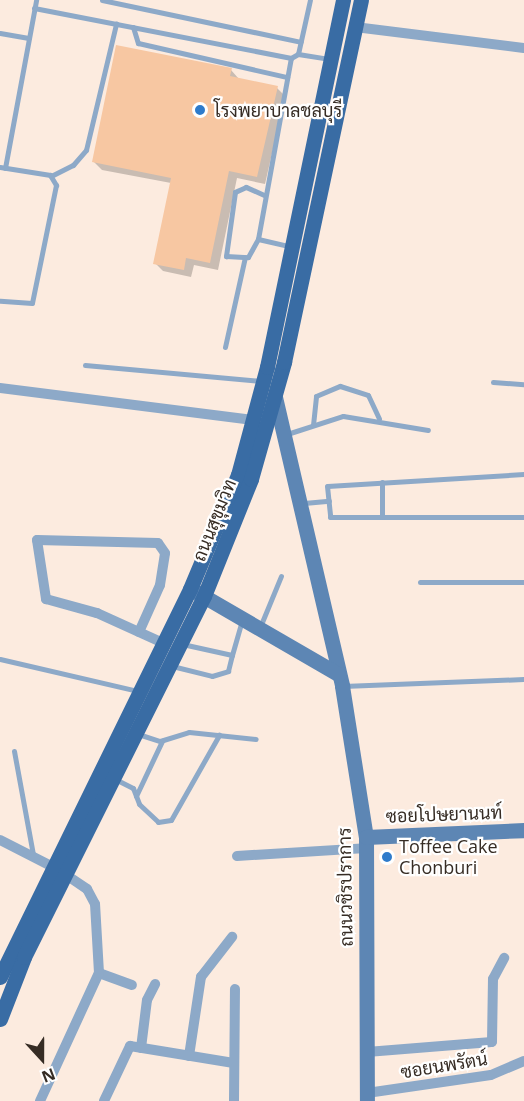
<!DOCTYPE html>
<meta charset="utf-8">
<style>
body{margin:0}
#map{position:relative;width:524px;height:1101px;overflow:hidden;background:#fcebdf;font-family:"Open Sans",Sarabun,sans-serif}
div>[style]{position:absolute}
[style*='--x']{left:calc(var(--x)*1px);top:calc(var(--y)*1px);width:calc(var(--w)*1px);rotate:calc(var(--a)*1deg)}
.shadow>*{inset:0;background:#0003}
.building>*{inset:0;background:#f7c7a2}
.lane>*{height:5px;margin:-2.5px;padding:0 2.5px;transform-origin:2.5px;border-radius:2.5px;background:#8da9c8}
.street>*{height:10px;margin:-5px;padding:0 5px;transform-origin:5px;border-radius:5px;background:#8da9c8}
.secondary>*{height:15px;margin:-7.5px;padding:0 7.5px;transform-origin:7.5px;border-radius:7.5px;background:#5d86b4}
.primary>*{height:15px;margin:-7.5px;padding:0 7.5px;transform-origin:7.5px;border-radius:7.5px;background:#396ca4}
.dots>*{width:16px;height:16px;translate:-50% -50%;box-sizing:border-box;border:3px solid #fff;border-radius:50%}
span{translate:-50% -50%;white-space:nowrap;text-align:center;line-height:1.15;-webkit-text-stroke:4.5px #fff;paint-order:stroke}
.poi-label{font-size:18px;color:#362c24}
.left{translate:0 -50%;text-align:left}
.street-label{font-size:18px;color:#362c24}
.north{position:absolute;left:12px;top:1029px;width:60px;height:60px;-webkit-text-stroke:4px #fff;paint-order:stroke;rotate:159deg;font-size:16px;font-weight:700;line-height:24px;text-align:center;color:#362c24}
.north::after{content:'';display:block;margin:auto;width:21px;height:27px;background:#362c24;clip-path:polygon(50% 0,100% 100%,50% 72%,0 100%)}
</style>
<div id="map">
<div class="shadow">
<div style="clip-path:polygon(231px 70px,239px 79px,277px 88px,285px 96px,265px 184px,237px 178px,218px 270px,194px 265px,191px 277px,163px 271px,155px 263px,171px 183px,102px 170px,94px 162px)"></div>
</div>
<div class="building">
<div style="clip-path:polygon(116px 45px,232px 68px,230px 76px,278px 86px,257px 177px,229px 171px,210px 263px,186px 258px,184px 270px,153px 264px,171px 178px,92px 162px)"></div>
</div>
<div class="lane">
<div style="--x:102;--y:0;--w:203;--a:11.9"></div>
<div style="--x:34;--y:8;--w:262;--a:11"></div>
<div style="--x:291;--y:58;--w:8;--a:-30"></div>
<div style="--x:298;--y:54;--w:31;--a:9"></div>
<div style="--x:133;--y:27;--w:17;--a:73"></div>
<div style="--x:138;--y:43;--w:153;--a:12.9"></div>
<div style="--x:0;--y:33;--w:29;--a:10"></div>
<div style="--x:298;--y:54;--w:55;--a:-77.5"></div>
<div style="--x:0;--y:167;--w:51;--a:9.1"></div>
<div style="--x:50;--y:175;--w:12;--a:59"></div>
<div style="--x:56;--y:185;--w:120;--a:101.5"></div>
<div style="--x:32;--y:303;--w:32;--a:-176"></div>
<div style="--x:5;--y:168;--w:171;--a:-79.5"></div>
<div style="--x:51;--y:176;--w:25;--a:-27"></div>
<div style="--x:73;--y:165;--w:20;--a:-49"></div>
<div style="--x:86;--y:150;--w:130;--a:-76.6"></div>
<div style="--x:264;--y:195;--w:20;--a:-156"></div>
<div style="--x:246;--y:187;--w:12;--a:156"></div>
<div style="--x:235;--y:192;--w:65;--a:98"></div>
<div style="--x:226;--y:256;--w:22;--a:3"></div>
<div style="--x:248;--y:257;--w:21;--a:-61"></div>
<div style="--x:258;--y:239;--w:184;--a:-79.7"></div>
<div style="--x:258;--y:239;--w:35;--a:13"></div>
<div style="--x:225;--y:347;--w:92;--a:-77.5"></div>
<div style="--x:85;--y:365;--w:177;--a:5.2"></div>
<div style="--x:493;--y:382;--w:31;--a:4"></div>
<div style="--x:313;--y:425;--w:29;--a:-84"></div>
<div style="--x:316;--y:396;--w:26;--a:-23"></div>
<div style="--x:340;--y:386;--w:29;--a:18"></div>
<div style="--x:368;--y:395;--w:26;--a:65"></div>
<div style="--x:287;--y:434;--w:59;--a:-17.8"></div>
<div style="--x:343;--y:416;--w:86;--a:9.4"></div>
<div style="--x:524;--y:474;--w:197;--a:176.5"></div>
<div style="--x:327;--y:486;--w:31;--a:84"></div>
<div style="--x:330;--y:517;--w:194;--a:0"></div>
<div style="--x:382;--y:482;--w:35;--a:90"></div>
<div style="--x:304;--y:503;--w:25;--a:-5"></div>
<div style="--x:420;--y:582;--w:104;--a:0"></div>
<div style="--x:260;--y:627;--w:55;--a:-67.6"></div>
<div style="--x:232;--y:655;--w:36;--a:-74"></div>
<div style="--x:0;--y:659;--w:142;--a:13.1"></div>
<div style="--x:172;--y:666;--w:41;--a:14"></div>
<div style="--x:212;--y:676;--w:17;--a:-17"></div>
<div style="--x:228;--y:671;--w:16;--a:-76"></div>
<div style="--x:232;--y:655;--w:51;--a:-167.6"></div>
<div style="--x:343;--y:686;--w:181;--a:-2.2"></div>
<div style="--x:138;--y:734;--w:23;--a:18"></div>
<div style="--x:160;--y:741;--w:30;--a:-17"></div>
<div style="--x:189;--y:732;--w:67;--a:6"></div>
<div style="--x:14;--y:751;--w:106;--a:79.6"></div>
<div style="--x:115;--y:779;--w:20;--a:27"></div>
<div style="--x:133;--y:788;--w:17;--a:69"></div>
<div style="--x:139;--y:804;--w:26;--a:43"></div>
<div style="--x:158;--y:822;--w:13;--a:-9"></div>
<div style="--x:171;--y:820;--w:98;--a:-60.5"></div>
<div style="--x:136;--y:796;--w:61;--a:-64.7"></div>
</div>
<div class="street">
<div style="--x:355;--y:27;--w:170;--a:7.1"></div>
<div style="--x:0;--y:388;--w:255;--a:7.2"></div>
<div style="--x:139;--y:632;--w:51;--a:-65.9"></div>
<div style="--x:160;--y:585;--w:32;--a:-81"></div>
<div style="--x:165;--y:553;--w:12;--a:-125"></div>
<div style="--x:158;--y:543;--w:121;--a:-178.6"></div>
<div style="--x:37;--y:540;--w:60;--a:81.3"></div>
<div style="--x:46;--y:599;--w:53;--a:15.4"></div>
<div style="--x:97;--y:613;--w:72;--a:24.4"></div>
<div style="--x:0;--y:840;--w:59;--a:27"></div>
<div style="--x:237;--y:856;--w:129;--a:-3.5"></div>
<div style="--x:99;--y:973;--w:35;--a:20"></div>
<div style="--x:141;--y:1048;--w:48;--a:-82.9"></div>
<div style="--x:147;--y:1000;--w:18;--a:-63"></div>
<div style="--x:367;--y:1052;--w:125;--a:-4.6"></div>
<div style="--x:492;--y:1042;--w:63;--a:-89.1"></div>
<div style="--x:493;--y:979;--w:24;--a:-62"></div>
<div style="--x:189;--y:1056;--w:80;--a:-81.4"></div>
<div style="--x:201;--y:977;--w:51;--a:-52.2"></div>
<div style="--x:367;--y:1093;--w:125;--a:-8.3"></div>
<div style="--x:491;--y:1075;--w:36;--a:-23"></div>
<div style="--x:40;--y:1101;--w:141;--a:-65.3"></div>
<div style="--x:99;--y:973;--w:69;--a:-93.3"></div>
<div style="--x:95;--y:904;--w:17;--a:-118"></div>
<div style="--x:87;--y:889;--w:27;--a:-146"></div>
<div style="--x:104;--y:1101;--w:61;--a:-64.7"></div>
<div style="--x:130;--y:1046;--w:105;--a:9.3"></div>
<div style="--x:234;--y:1101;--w:112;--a:-89.5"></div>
</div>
<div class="secondary">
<div style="--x:275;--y:397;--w:297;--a:76.9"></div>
<div style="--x:342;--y:686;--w:153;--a:81"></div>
<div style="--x:366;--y:837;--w:264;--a:89.8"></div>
<div style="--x:193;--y:590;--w:168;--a:30.1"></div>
<div style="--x:366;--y:837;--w:158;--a:-2.5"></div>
</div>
<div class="primary">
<div style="--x:0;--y:977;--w:432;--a:-63.9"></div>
<div style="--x:190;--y:589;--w:124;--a:-67.2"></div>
<div style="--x:238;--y:475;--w:112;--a:-75"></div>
<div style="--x:267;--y:367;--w:375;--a:-78.3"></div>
<div style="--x:0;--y:1019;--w:66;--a:-68.8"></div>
<div style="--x:24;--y:957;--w:403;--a:-63.5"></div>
<div style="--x:204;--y:596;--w:126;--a:-68.1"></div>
<div style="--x:251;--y:479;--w:122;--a:-74.2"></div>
<div style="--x:284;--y:362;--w:370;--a:-78"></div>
</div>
<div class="dots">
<div style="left:200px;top:110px;background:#2e7bcb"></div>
<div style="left:387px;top:857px;background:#2e7bcb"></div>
</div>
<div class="poi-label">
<span class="left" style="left:214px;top:110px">โรงพยาบาลชลบุรี</span>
<span class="left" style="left:399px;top:857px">Toffee Cake<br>Chonburi</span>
</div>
<div class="street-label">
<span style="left:214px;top:520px;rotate:-68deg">ถนนสุขุมวิท</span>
<span style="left:444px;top:814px;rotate:-2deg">ซอยโปษยานนท์</span>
<span style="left:345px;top:887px;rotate:-91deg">ถนนวชิรปราการ</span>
<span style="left:444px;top:1065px;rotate:-9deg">ซอยนพรัตน์</span>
</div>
<div class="north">N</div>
</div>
